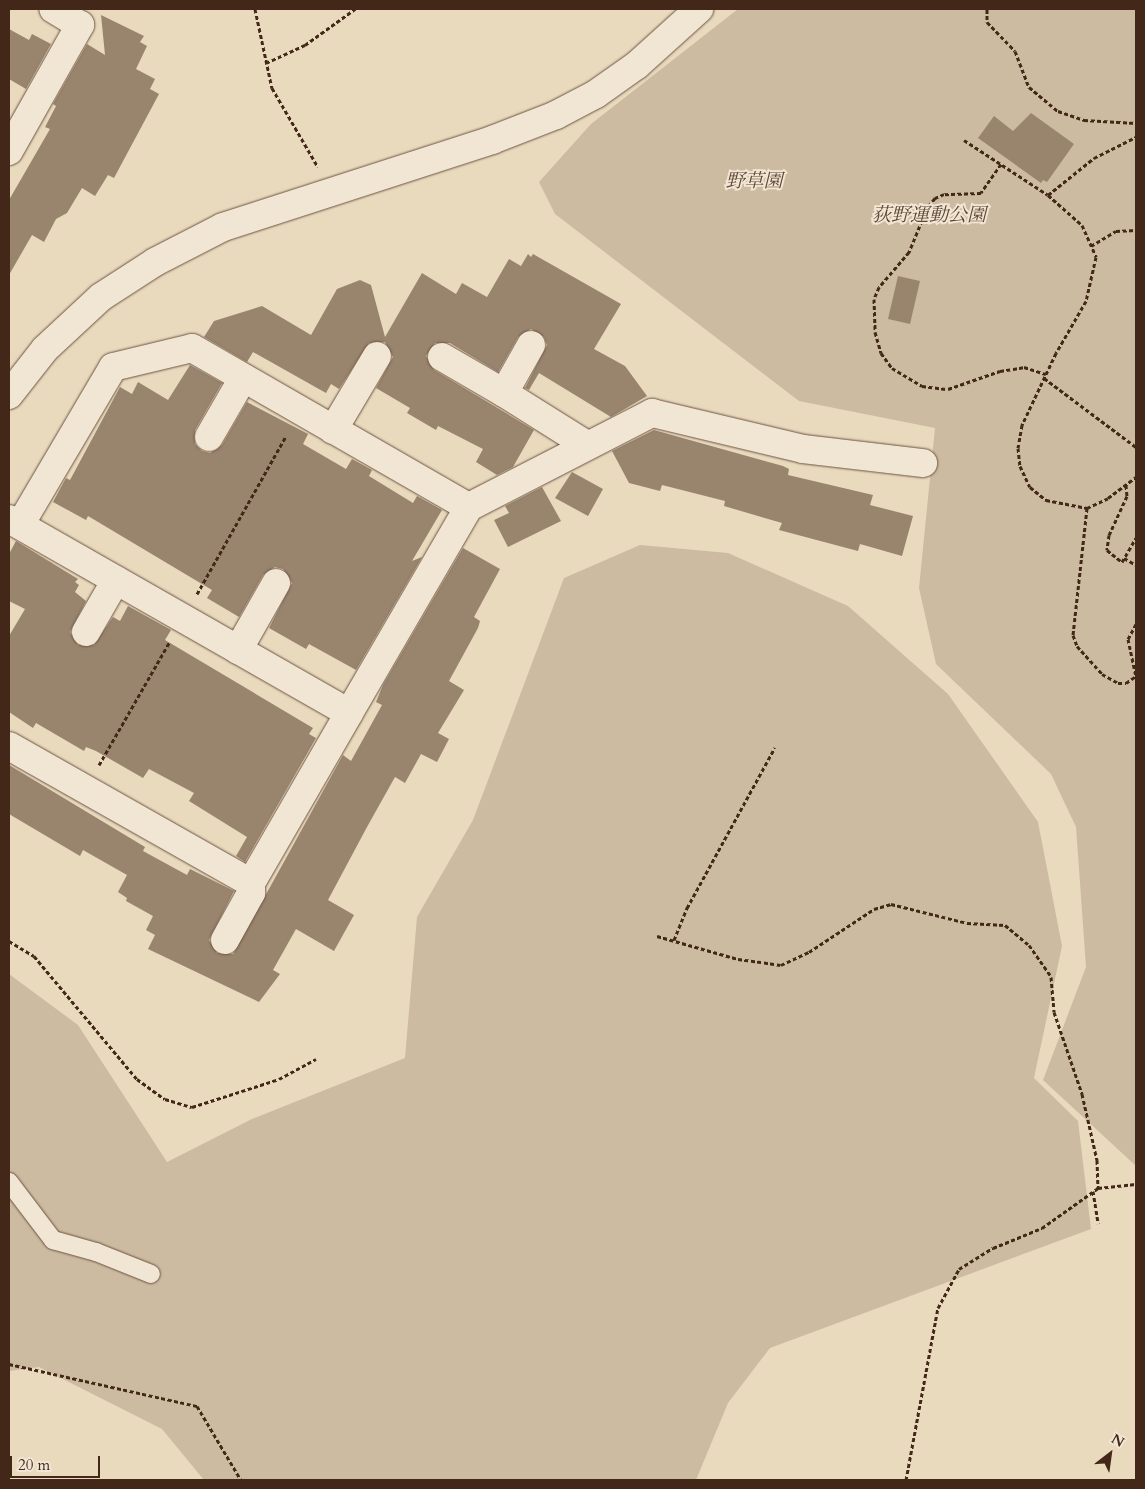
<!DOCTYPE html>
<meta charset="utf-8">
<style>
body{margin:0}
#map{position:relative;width:1145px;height:1489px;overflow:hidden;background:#e9d9bd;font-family:Cardo,"Noto Serif JP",serif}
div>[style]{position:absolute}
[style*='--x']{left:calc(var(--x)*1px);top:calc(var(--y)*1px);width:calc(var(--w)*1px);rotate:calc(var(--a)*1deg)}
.green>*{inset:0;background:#cdbba1}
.building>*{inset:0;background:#99846e}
.path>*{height:3px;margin-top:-1.5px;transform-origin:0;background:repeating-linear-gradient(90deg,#432819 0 4px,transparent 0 6.5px)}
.roads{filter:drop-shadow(0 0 1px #6c5442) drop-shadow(0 0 1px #6c5442)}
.lane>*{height:18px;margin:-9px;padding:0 9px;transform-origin:9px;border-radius:9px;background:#f1e6d4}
.street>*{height:28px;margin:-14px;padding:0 14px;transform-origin:14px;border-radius:14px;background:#f1e6d4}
.secondary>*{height:28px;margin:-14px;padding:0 14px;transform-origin:14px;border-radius:14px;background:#f1e6d4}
span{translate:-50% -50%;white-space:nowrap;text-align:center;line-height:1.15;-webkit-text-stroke:4px #f1e6d4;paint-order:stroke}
.park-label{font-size:19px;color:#5f4534;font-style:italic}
.frame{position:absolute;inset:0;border:10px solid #432819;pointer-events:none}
.north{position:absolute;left:1085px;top:1429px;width:50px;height:50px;-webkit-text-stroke:4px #f1e6d4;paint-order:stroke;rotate:30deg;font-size:14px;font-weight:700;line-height:20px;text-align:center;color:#432819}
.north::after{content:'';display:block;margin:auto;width:18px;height:22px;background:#432819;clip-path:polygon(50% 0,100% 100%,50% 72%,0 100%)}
.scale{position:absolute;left:10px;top:1456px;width:90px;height:22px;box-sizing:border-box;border:2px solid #432819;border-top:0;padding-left:6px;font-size:15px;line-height:18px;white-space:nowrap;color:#432819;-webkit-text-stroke:4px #f1e6d4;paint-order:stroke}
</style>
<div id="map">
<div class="green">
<div style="clip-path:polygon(738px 9px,1136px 9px,1136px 1166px,1043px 1080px,1086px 967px,1076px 827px,1051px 774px,936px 664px,919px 588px,935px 428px,799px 401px,555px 214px,539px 182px,591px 124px)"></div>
<div style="clip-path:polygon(640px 545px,728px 553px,848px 606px,948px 694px,1038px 822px,1062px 946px,1034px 1078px,1078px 1121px,1091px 1229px,770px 1348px,728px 1403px,696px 1480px,204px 1480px,162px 1429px,39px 1367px,9px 1371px,9px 974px,78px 1025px,167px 1162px,252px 1119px,405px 1058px,417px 917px,473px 820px,564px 578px)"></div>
</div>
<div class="building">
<div style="clip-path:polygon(101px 15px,144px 36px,140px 42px,147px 46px,136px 69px,155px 79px,150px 89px,159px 94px,114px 178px,108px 175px,95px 196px,82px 188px,67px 213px,56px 219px,44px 242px,32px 235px,9px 275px,9px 200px,50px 129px,45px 127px,56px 106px,53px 104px,87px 44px,105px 55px)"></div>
<div style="clip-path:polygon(9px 29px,29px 40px,32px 34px,51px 44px,26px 89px,9px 79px)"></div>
<div style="clip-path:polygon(1031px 113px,1074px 144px,1047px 182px,1043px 180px,1041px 183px,978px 138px,994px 116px,1013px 131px)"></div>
<div style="clip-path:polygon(528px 254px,531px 257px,533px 254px,621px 304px,594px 349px,625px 366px,647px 396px,611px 417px,539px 373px,529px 390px,525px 388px,547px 345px,544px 337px,531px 329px,518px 337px,498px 372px,450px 343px,435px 343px,426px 356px,434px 370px,534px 430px,513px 467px,497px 475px,476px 462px,483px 449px,438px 426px,436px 430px,407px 413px,410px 408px,376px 388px,393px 357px,385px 342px,369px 343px,339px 389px,331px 384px,326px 393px,253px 352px,247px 362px,204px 337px,214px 321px,262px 306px,311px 335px,337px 289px,360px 280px,371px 285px,385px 337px,422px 273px,456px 294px,462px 283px,487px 297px,509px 259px,521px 266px)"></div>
<div style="clip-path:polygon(898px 276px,920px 281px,910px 324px,888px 319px)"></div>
<div style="clip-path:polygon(190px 365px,222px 383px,195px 430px,195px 444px,202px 451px,210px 453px,222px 445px,247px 402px,308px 434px,303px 444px,346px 469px,352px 459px,372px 470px,369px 476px,413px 503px,417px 496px,442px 510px,412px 561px,422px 557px,356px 670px,309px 644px,306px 649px,269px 628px,292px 583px,283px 569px,275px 567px,263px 575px,239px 617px,207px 598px,212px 590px,88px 516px,86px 520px,53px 502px,66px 478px,70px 480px,120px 387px,132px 394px,138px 382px,168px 400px)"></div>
<div style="clip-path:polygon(654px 430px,783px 466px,789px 469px,788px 475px,873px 495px,870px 505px,913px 516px,902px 556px,860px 544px,858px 551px,779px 530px,782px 523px,724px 506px,725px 501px,662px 485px,660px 491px,629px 483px,612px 451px)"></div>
<div style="clip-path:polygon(572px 472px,603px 489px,588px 516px,555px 498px)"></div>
<div style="clip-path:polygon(542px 487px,561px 521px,508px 547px,494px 520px,509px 513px,505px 506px)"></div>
<div style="clip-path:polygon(16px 541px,78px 579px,75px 582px,79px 585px,75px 592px,86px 601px,70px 632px,78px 645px,94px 645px,113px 617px,120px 621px,128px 606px,171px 630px,165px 640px,313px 728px,309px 734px,316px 738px,245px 862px,236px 856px,247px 837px,189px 801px,194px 793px,149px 769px,143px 778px,96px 751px,86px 747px,84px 751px,36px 723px,33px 728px,9px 712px,9px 636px,25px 609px,9px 601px,9px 554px)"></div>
<div style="clip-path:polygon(463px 548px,500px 569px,474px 617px,480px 621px,478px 628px,449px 681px,464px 690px,438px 733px,449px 739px,437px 762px,421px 754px,405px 783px,395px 777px,367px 827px,328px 900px,354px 915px,334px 951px,296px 929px,273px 970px,280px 974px,259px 1002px,148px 949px,155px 935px,146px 930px,153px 916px,126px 901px,127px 898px,118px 892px,127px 875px,83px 850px,80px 856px,9px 814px,9px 765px,145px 847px,143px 851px,187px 875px,190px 869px,234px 891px,209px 940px,217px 953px,233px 954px,343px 755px,351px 761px,382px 705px,376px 702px,383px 685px)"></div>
</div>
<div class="path">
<div style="--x:255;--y:9;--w:81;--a:77.9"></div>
<div style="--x:272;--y:88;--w:91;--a:59.8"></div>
<div style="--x:987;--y:9;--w:13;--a:90"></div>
<div style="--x:987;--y:22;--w:40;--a:46"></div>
<div style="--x:1015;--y:51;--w:39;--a:69"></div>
<div style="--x:1029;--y:87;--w:38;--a:40"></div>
<div style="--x:1058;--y:111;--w:28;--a:19"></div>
<div style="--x:1084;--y:120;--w:52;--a:3.3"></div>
<div style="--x:266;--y:63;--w:43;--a:-24.8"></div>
<div style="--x:305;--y:45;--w:62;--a:-35.8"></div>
<div style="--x:964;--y:140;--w:100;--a:33.2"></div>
<div style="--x:1048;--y:195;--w:45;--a:41.4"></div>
<div style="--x:1082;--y:225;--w:35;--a:66"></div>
<div style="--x:1096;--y:257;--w:45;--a:102.8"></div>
<div style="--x:1086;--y:301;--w:60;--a:120"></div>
<div style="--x:1056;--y:353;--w:80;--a:115.3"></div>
<div style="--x:1022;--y:425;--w:23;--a:100"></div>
<div style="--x:1018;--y:448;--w:18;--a:84"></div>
<div style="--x:1020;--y:466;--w:23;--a:65"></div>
<div style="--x:1030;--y:487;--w:21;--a:39"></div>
<div style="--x:1046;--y:500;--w:42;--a:11"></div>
<div style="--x:1087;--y:508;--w:23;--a:-25"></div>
<div style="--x:1108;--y:498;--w:35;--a:-37"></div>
<div style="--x:1001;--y:164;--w:35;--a:125"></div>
<div style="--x:981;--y:193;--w:37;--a:178"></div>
<div style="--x:944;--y:194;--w:10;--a:156"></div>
<div style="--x:935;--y:198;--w:13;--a:129"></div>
<div style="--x:927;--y:208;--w:48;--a:112.2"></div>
<div style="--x:909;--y:252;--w:46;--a:130.6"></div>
<div style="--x:879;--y:287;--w:13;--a:113"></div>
<div style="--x:874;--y:299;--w:33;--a:88"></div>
<div style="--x:875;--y:332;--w:22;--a:74"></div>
<div style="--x:881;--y:353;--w:19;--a:54"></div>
<div style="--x:892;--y:368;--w:35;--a:31"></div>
<div style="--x:922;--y:386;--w:26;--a:7"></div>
<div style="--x:948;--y:389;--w:55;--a:-19.1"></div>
<div style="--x:1000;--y:371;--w:24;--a:-9"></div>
<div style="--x:1024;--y:367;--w:23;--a:18"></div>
<div style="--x:1048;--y:195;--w:59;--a:-38.8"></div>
<div style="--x:1094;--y:158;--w:47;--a:-26.6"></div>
<div style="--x:1091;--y:246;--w:29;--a:-31"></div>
<div style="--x:1116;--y:231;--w:20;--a:-3"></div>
<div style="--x:1044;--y:378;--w:115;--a:36.9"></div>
<div style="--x:1126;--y:485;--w:11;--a:85"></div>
<div style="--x:1127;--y:496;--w:43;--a:114.8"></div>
<div style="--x:1109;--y:535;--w:15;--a:98"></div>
<div style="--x:1107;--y:550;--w:19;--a:39"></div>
<div style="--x:1122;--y:562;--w:28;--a:-60"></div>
<div style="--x:1087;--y:508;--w:128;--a:96.3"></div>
<div style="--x:1073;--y:635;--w:12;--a:70"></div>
<div style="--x:1077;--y:646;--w:38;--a:48"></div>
<div style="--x:1102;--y:674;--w:18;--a:29"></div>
<div style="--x:1118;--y:683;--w:8;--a:0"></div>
<div style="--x:1126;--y:683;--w:12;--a:-35"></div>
<div style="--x:1124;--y:558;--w:14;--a:30"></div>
<div style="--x:197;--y:594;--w:181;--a:-60.6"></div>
<div style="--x:1136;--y:624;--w:17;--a:118"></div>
<div style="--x:1128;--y:639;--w:38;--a:78"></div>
<div style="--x:99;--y:765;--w:141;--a:-60.2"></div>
<div style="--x:657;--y:936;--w:84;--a:15.9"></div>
<div style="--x:738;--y:959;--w:43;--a:7.9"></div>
<div style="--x:781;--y:965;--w:31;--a:-25"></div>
<div style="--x:809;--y:952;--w:78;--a:-33.5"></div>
<div style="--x:874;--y:909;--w:18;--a:-16"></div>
<div style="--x:891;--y:904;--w:78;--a:14"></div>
<div style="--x:967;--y:923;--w:38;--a:3"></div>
<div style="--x:1005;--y:925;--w:31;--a:40"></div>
<div style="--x:1029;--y:945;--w:39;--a:55"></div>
<div style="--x:1051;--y:977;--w:35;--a:85"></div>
<div style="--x:1054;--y:1012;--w:87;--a:71.1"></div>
<div style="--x:1082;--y:1094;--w:68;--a:77.2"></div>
<div style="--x:1097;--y:1160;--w:28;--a:88"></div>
<div style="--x:674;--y:940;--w:35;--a:-68"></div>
<div style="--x:687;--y:908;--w:183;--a:-61.3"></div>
<div style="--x:9;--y:941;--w:29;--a:31"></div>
<div style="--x:34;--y:956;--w:160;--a:50.1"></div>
<div style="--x:137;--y:1079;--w:34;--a:36"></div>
<div style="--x:165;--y:1099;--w:28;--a:17"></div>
<div style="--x:192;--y:1107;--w:91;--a:-17.8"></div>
<div style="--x:279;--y:1079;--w:42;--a:-28.4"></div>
<div style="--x:1093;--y:1191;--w:33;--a:81"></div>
<div style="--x:9;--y:1364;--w:193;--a:12.6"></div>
<div style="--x:197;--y:1406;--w:86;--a:59.3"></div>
<div style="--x:906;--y:1480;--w:175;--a:-79.5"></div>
<div style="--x:938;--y:1308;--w:44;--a:-61.7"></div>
<div style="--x:959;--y:1269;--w:40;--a:-32"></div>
<div style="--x:993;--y:1248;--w:53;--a:-22.2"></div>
<div style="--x:1042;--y:1228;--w:69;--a:-35.5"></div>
<div style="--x:1098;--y:1188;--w:38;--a:-6"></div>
</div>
<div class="roads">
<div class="lane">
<div style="--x:9;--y:1182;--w:73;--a:52.8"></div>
<div style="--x:53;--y:1240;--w:45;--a:15.6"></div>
<div style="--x:96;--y:1252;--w:59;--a:21.8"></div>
</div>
<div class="street">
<div style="--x:9;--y:151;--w:145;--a:-60.6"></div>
<div style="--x:80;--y:25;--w:31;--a:-149"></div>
<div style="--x:531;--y:345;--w:55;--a:119.4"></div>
<div style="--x:504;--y:393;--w:98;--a:32.1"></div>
<div style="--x:442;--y:357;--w:72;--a:30.1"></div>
<div style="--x:333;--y:430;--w:86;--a:-59.3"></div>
<div style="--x:209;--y:437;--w:68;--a:-60"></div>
<div style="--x:9;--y:519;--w:391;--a:29.7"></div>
<div style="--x:349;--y:713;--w:238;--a:-59.8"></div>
<div style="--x:469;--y:507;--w:206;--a:-27.2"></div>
<div style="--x:652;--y:413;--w:155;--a:13.4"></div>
<div style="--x:803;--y:449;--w:121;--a:6.7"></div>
<div style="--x:20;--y:525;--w:183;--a:-59.5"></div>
<div style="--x:113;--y:367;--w:81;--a:-13.5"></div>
<div style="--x:192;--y:348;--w:319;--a:29.9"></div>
<div style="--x:86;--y:632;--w:60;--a:-60"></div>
<div style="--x:238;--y:650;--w:77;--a:-60.4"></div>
<div style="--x:9;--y:746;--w:278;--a:29.5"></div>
<div style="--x:251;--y:883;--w:196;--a:-60"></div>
<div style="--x:225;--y:940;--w:54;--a:-61"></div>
<div style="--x:251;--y:893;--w:10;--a:-90"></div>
</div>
<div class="secondary">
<div style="--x:9;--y:395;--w:58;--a:-52"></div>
<div style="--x:45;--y:349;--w:76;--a:-42.9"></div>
<div style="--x:101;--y:297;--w:64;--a:-32.9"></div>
<div style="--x:155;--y:262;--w:76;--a:-27.2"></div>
<div style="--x:223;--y:227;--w:283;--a:-17.9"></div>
<div style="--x:492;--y:140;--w:69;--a:-21.3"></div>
<div style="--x:556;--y:115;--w:45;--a:-27.7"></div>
<div style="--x:596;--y:94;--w:50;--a:-35.3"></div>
<div style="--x:637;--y:65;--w:84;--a:-42.1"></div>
</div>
</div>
<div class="park-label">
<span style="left:754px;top:182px">野草園</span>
<span style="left:929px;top:216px">荻野運動公園</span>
</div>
<div class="frame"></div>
<div class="north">N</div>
<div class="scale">20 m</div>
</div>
